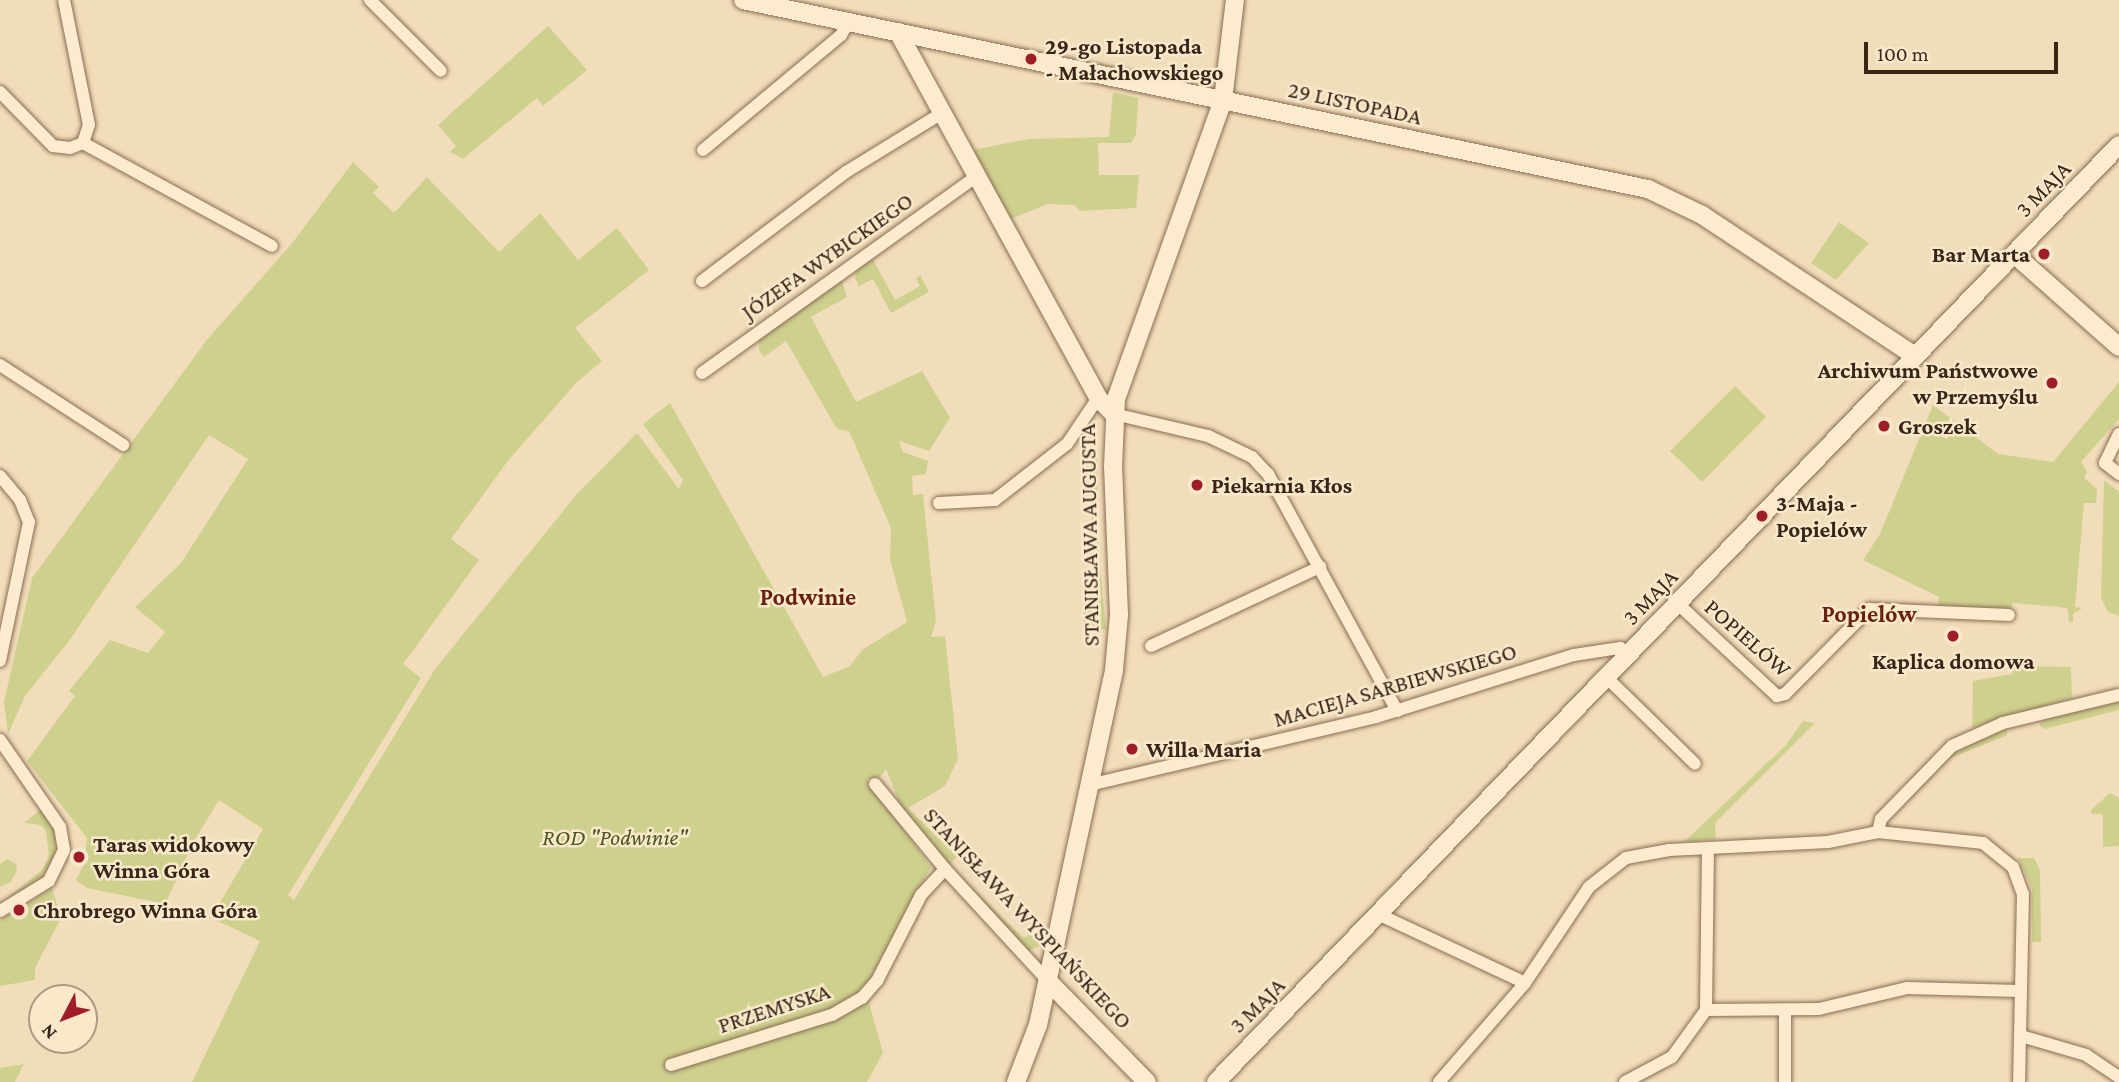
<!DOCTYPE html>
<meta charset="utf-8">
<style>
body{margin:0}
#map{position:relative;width:2119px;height:1082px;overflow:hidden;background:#f2ddba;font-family:"Crimson Pro",serif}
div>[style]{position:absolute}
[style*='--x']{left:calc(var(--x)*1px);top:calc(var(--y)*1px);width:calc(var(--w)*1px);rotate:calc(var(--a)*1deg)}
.green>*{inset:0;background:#ced18e}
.roads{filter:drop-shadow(0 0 2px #8a6c53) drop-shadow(0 0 2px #8a6c53)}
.street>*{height:12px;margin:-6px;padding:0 6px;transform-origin:6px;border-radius:6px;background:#fcebce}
.secondary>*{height:18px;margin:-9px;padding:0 9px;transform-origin:9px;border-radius:9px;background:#fcebce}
.dots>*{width:19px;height:19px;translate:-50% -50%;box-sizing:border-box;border:4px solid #f9e8ca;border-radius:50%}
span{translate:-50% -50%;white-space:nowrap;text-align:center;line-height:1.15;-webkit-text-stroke:5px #f9e8ca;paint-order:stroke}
.poi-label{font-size:23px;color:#382619;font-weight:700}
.left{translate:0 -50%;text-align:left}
.right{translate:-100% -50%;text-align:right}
.street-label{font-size:23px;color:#382619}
.park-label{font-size:23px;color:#4c561e;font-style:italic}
.neighbourhood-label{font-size:24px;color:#682015;font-weight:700}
.north{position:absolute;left:28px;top:984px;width:70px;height:70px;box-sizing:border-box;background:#f9e8ca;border:2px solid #ac9a83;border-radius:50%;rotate:228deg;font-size:19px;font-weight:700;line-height:28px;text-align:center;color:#382619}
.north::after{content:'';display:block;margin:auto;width:24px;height:32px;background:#9f1d28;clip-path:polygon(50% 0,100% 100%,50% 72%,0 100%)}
.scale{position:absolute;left:1864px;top:42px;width:194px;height:32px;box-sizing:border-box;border:4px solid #382619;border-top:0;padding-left:9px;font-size:21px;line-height:24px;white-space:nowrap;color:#382619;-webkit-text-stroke:5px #f9e8ca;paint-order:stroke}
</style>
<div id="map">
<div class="green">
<div style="clip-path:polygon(548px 26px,587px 70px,543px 106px,537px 98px,463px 159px,450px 152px,456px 146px,438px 125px)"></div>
<div style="clip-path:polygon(1113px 92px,1138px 98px,1136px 135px,1131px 143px,1098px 143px,1099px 175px,1139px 175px,1136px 208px,1080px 211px,1074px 205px,1048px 204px,1010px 219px,973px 150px,1028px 139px,1109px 137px)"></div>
<div style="clip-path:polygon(353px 162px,379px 187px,373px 193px,394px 213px,427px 177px,499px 252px,540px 213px,578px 260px,617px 228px,649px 270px,575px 328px,602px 361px,576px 383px,507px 462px,451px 539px,479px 560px,403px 664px,421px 678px,288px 895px,294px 900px,435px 669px,577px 494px,637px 433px,679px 489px,683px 480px,643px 424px,670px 403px,823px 677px,850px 666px,862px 650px,907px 622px,890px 559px,891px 528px,849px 431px,837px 429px,786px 341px,764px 357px,759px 350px,759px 337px,841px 277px,847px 297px,811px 317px,856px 402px,922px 371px,950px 418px,929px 451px,899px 441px,903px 452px,928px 461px,926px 474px,912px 476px,913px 495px,923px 494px,936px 621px,931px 637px,945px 636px,958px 759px,945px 786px,908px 808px,957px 857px,949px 865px,1023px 938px,1045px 926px,1042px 945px,1028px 951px,944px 865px,902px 810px,886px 769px,877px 781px,867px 779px,931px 867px,865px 988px,883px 1053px,867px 1082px,192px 1082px,260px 941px,211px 918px,263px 829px,219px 800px,194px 841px,165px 904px,87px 888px,76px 880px,84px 864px,87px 838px,27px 761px,75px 696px,69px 691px,110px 640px,148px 653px,165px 632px,135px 607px,181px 563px,248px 459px,209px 435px,69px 641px,25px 696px,8px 734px,4px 702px,32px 578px,206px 341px,293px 242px)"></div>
<div style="clip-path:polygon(1839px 222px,1869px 243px,1836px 280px,1811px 263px)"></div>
<div style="clip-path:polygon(872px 258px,895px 300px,920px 286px,916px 279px,920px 275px,929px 292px,891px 313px,873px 279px,859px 286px,855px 278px,855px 268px)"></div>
<div style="clip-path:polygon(2119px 382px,2119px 419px,2081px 462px,2087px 472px,2084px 478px,2097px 489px,2096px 503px,2084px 503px,2075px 607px,2082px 608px,2073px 614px,2073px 622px,2069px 622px,2068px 609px,2060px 607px,2012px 603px,2011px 610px,1938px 608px,1939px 597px,1863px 560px,1880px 534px,1933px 405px,1998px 454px,2053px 462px)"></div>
<div style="clip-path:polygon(1735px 386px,1766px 417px,1702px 482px,1670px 451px)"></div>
<div style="clip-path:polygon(1090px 446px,1097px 456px,1098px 541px,1106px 630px,1083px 627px,1083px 585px,1094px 582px)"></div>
<div style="clip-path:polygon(2104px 480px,2119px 492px,2119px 616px,2108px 612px,2101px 598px)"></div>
<div style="clip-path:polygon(2012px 666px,2071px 667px,2072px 698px,1972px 728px,1973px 681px,2012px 674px)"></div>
<div style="clip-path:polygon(2119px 699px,2119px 710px,2045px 729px,2039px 725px,2047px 716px)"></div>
<div style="clip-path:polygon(1803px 721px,1815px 723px,1715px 823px,1716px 839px,1684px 842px,1786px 745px)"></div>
<div style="clip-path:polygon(2007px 727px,2007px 735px,1949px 759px,1898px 813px,1950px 755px)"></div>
<div style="clip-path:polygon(2110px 793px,2119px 798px,2119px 846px,2103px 847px,2103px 814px,2091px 814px,2091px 810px)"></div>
<div style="clip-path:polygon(41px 809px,56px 833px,55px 859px,41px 878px,6px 899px,42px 870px,49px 857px,46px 831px,41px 825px,24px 823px)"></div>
<div style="clip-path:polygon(2018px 858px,2034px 858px,2040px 870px,2041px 942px,2032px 942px,2032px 889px)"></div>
<div style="clip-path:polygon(7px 859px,16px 864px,17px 870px,11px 882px,0 887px,0 864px)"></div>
<div style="clip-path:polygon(52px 888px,61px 918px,35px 968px,35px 980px,0 986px,0 920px)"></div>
<div style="clip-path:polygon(24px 1064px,15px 1082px,0 1082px,0 1068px)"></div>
</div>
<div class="roads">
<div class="street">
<div style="--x:370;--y:0;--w:100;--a:45"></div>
<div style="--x:0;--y:92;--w:76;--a:45.5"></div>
<div style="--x:53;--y:146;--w:17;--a:7"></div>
<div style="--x:70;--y:148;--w:14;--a:-21"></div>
<div style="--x:83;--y:143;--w:19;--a:-72"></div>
<div style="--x:89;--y:125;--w:127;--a:-101.3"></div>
<div style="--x:83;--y:143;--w:215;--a:28.6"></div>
<div style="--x:703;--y:150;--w:180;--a:-39.8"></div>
<div style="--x:841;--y:35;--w:16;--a:-60"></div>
<div style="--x:702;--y:281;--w:181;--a:-37.1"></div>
<div style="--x:846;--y:172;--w:113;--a:-31.6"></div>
<div style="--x:0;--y:365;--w:147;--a:33"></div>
<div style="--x:702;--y:373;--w:338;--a:-35.6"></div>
<div style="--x:1114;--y:414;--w:97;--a:13.2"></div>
<div style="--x:1208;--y:436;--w:49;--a:25.5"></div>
<div style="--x:1252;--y:457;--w:23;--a:47"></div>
<div style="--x:1268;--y:474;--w:270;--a:61.4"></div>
<div style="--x:2119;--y:434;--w:32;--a:116"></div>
<div style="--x:2105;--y:463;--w:18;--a:38"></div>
<div style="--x:0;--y:476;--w:31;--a:50"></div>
<div style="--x:20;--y:500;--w:24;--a:68"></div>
<div style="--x:29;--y:522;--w:142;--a:101.8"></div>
<div style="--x:939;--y:503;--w:56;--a:-3.1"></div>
<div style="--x:995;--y:500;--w:91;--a:-37.9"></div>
<div style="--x:1067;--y:444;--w:55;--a:-56"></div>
<div style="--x:1677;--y:603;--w:137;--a:42.9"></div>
<div style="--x:1777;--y:696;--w:8;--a:-14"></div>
<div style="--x:1785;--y:694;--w:120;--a:-45.3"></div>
<div style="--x:1869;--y:609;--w:140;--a:2.5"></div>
<div style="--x:1151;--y:646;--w:187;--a:-25.1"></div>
<div style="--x:1606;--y:677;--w:124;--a:44.3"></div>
<div style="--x:0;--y:740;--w:106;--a:55.4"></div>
<div style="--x:60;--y:827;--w:23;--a:80"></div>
<div style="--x:64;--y:850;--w:34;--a:116"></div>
<div style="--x:49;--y:881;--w:57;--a:148.5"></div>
<div style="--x:875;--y:784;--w:110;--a:50.5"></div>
<div style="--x:945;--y:869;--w:152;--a:47.4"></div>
<div style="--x:1089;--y:785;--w:295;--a:-13.3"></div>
<div style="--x:1376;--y:717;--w:207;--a:-17.4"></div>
<div style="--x:1574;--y:655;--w:47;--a:-8.7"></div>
<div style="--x:1620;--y:648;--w:10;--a:45"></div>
<div style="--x:1878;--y:832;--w:106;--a:6"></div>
<div style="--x:1983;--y:843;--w:38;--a:39"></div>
<div style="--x:2013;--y:867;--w:29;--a:70"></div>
<div style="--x:2023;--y:894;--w:188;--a:91.2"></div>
<div style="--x:1378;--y:914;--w:162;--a:25.1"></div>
<div style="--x:1706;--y:1010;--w:113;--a:-0.5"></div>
<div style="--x:1819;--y:1009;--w:90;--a:-13.4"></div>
<div style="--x:1907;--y:988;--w:112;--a:1.5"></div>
<div style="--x:1785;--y:1010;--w:72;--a:90"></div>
<div style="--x:2021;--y:1036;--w:68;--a:16.3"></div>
<div style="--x:2086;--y:1055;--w:40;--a:34"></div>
<div style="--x:671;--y:1065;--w:169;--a:-17.3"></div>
<div style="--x:832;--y:1015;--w:34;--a:-30"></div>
<div style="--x:862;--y:998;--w:23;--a:-49"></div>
<div style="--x:877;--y:981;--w:97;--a:-62.9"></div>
<div style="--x:921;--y:895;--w:35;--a:-47"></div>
<div style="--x:1439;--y:1082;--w:131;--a:-49"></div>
<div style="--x:1525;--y:983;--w:115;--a:-56.3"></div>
<div style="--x:1589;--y:887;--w:47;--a:-38.1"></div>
<div style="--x:1626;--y:858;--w:44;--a:-10.5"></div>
<div style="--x:1669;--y:850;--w:159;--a:-2.9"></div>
<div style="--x:1828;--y:842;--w:51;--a:-11.3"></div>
<div style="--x:1878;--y:832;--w:13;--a:-77"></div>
<div style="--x:1881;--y:819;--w:102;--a:-45.8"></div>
<div style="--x:1952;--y:746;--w:56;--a:-24.3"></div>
<div style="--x:2003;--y:723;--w:119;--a:-13.6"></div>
<div style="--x:1625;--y:1082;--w:53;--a:-28"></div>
<div style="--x:1672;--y:1057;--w:58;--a:-54.1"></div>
<div style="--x:1706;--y:1010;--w:162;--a:-89.3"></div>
</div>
<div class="secondary">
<div style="--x:743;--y:0;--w:925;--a:11.8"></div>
<div style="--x:1648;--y:189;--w:60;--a:25.7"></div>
<div style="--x:1702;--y:215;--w:255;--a:33.5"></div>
<div style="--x:898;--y:32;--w:417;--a:61.3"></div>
<div style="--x:1098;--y:398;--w:23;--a:45"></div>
<div style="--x:2014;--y:254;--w:140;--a:41.5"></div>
<div style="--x:1048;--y:981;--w:141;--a:45.6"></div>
<div style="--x:1016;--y:1082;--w:61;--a:-68.9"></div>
<div style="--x:1038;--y:1025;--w:363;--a:-77.9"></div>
<div style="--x:1114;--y:670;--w:55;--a:-84.8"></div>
<div style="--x:1119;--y:615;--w:148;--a:-92.3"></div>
<div style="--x:1113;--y:467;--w:68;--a:-87.5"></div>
<div style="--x:1116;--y:399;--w:318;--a:-70.3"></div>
<div style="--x:1223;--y:100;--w:101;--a:-83.2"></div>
<div style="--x:1216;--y:1082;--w:1301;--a:-46.06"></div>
</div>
</div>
<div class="dots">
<div style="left:1031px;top:59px;background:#9f1d28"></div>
<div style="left:2044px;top:254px;background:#9f1d28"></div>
<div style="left:2052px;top:383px;background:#9f1d28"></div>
<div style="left:1884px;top:426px;background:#9f1d28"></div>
<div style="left:1197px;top:485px;background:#9f1d28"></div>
<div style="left:1762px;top:516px;background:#9f1d28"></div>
<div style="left:1953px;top:636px;background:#9f1d28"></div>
<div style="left:1132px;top:749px;background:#9f1d28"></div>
<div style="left:79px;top:857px;background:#9f1d28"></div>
<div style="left:19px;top:910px;background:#9f1d28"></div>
</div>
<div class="poi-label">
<span class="left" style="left:1045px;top:59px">29-go Listopada<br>- Małachowskiego</span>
<span class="right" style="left:2030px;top:254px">Bar Marta</span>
<span class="right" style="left:2038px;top:383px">Archiwum Państwowe<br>w Przemyślu</span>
<span class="left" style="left:1898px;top:426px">Groszek</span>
<span class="left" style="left:1211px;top:485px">Piekarnia Kłos</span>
<span class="left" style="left:1776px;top:516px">3-Maja -<br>Popielów</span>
<span style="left:1953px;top:661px">Kaplica domowa</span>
<span class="left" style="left:1146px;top:749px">Willa Maria</span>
<span class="left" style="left:93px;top:857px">Taras widokowy<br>Winna Góra</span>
<span class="left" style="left:33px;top:910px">Chrobrego Winna Góra</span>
</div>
<div class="street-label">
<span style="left:1355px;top:103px;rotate:12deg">29 LISTOPADA</span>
<span style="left:2043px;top:189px;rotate:-46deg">3 MAJA</span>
<span style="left:827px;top:256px;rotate:-35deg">JÓZEFA WYBICKIEGO</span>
<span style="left:1089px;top:535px;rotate:-91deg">STANISŁAWA AUGUSTA</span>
<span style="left:1650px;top:597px;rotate:-46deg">3 MAJA</span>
<span style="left:1748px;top:638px;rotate:41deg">POPIELÓW</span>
<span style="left:1395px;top:685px;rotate:-16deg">MACIEJA SARBIEWSKIEGO</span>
<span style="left:1028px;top:918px;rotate:47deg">STANISŁAWA WYSPIAŃSKIEGO</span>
<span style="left:1257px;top:1005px;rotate:-45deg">3 MAJA</span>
<span style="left:774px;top:1008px;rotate:-18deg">PRZEMYSKA</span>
</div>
<div class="park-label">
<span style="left:615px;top:837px">ROD "Podwinie"</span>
</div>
<div class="neighbourhood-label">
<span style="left:808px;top:597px">Podwinie</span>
<span style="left:1869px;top:614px">Popielów</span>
</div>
<div class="north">N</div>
<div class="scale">100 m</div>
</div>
